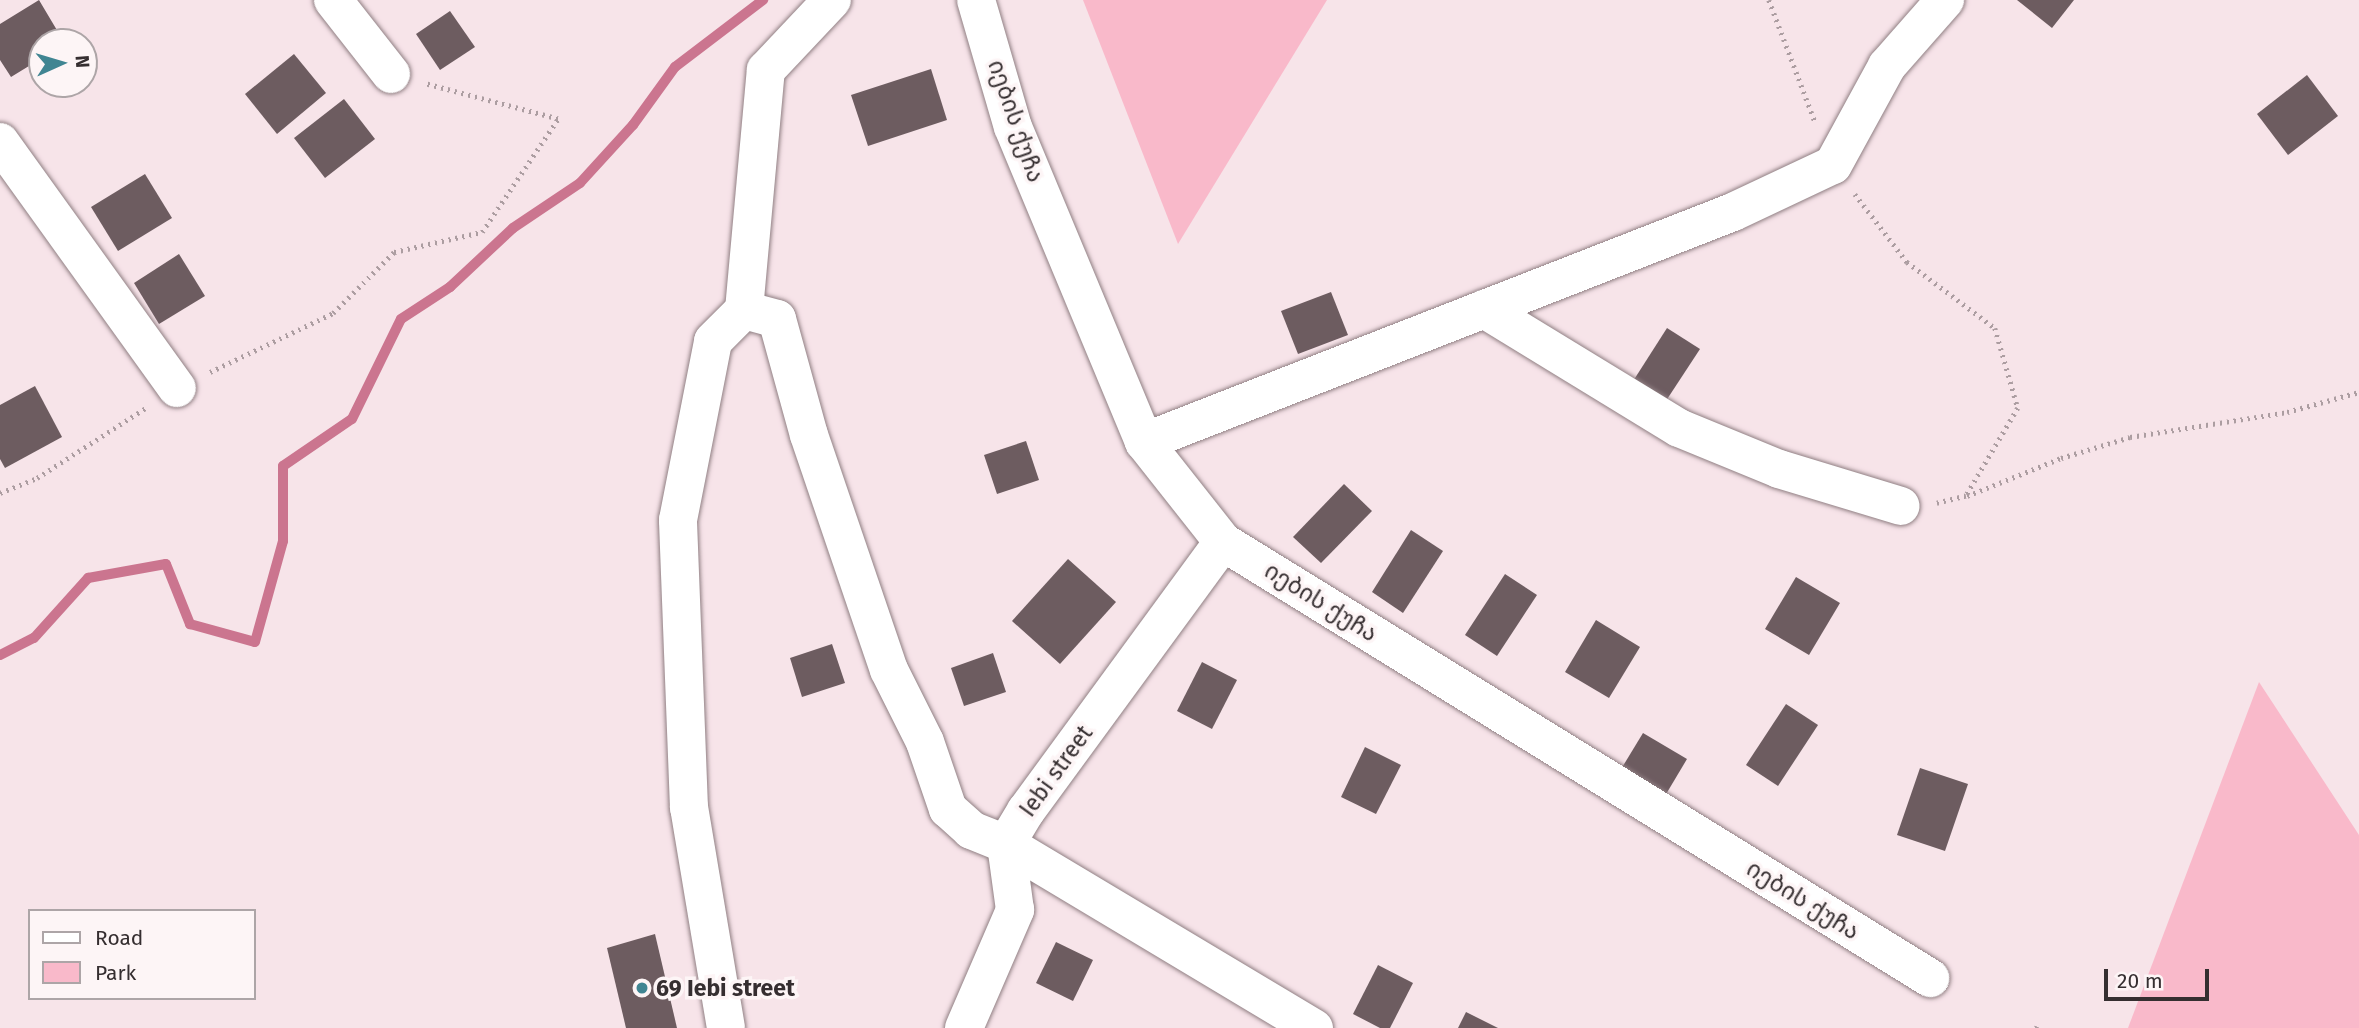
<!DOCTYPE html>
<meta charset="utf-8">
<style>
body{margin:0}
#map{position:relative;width:2359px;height:1028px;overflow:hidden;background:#f7e4e9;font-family:"Fira Sans","Noto Sans Georgian",sans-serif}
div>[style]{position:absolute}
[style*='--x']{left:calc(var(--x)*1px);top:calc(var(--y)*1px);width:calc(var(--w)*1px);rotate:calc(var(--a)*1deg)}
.green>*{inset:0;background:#f9b9ca}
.stream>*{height:10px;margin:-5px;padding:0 5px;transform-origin:5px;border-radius:5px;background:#cb758f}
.building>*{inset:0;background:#6d5c60}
.path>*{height:4.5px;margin-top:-2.25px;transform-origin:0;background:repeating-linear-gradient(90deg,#ac9da1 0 2px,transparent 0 7px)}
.roads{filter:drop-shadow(0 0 2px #907f83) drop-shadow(0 0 2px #907f83)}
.minor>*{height:38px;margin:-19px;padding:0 19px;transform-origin:19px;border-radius:19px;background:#fff}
.dots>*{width:19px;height:19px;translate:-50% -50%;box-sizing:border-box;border:4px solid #fdf5f6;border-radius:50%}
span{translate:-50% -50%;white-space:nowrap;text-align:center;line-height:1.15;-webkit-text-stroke:7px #fdf5f6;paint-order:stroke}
.street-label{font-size:23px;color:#352e30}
.poi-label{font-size:23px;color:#352e30;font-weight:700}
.left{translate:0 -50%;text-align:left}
.legend{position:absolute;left:28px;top:909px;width:228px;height:91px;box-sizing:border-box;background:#fdf5f6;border:2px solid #ada5a7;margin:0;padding:9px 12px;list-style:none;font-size:21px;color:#352e30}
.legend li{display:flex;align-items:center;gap:14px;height:35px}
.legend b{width:35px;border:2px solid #ada5a7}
.north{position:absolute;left:28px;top:28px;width:70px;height:70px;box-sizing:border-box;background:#fdf5f6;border:2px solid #ada5a7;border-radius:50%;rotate:86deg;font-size:19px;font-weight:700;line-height:28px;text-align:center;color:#352e30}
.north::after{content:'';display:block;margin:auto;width:24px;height:32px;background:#408592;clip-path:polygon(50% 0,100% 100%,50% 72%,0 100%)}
.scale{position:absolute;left:2104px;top:969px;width:105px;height:32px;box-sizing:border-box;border:4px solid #352e30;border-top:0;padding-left:9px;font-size:21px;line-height:24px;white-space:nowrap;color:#352e30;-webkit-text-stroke:5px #fdf5f6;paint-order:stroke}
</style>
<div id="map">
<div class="green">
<div style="clip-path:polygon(1083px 0,1327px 0,1178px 244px)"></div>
<div style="clip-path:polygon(2259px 682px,2359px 835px,2359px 1028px,2128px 1028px)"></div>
</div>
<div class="stream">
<div style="--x:0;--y:655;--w:38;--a:-27"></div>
<div style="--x:34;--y:638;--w:81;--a:-48"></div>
<div style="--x:88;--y:578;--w:79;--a:-10.2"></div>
<div style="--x:166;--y:564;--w:65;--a:68.2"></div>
<div style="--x:190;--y:624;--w:67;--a:15.5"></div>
<div style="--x:255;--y:642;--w:105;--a:-74.5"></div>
<div style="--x:283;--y:541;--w:75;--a:-90"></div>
<div style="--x:283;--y:466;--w:83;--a:-34.3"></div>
<div style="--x:352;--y:419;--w:111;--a:-63.9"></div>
<div style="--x:401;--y:319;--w:59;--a:-33.1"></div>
<div style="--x:450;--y:287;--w:86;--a:-43.1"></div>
<div style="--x:513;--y:228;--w:81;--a:-33.9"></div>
<div style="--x:580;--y:183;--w:79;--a:-47.6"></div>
<div style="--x:633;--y:125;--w:72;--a:-54.1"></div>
<div style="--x:675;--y:67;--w:111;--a:-37.3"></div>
</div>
<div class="building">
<div style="clip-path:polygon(39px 0,64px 42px,42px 42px,42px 58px,11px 77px,0 60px,0 24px)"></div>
<div style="clip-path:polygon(2017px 0,2074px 0,2052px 28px)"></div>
<div style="clip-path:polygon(450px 11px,475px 47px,440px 70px,416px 34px)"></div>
<div style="clip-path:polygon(294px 54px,326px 93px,277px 134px,245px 94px)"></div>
<div style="clip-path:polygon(931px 69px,947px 120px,868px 146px,851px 95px)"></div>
<div style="clip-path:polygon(2307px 75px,2338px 116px,2288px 155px,2257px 114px)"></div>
<div style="clip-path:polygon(344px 99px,375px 139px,325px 178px,294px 138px)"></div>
<div style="clip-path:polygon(145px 174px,172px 218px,118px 251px,91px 207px)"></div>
<div style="clip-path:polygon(179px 254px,205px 296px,159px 324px,134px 283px)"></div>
<div style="clip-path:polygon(1331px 292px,1348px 335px,1298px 354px,1281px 311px)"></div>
<div style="clip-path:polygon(1667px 328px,1700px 349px,1660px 410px,1628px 389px)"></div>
<div style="clip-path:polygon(35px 386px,62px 437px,5px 468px,0 459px,0 405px)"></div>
<div style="clip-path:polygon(1026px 441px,1039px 480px,997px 494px,984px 455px)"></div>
<div style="clip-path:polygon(1344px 484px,1372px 511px,1321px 563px,1293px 537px)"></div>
<div style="clip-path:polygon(1411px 530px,1443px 551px,1403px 613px,1372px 592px)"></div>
<div style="clip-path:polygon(1068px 559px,1116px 602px,1060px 664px,1012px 621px)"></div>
<div style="clip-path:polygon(1505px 574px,1537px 595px,1497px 656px,1465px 635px)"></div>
<div style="clip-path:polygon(1796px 577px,1840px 603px,1809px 655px,1765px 629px)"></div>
<div style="clip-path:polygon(1596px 620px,1640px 647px,1609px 698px,1565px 672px)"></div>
<div style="clip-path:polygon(832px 644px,845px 683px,802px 697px,790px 658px)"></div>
<div style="clip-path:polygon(993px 653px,1006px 692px,964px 706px,951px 668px)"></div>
<div style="clip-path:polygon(1202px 662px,1237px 680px,1212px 729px,1177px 711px)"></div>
<div style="clip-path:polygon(1786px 704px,1818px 725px,1778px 786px,1746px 765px)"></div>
<div style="clip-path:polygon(1643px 733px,1687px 759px,1656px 811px,1612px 784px)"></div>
<div style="clip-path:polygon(1365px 747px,1401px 765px,1376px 814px,1341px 797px)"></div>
<div style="clip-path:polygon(1920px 768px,1968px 784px,1945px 851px,1897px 835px)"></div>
<div style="clip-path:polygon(655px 934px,677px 1028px,626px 1028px,607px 948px)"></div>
<div style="clip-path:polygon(1056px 942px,1093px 960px,1073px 1001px,1036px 983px)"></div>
<div style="clip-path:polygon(1378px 965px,1413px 983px,1390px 1028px,1380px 1028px,1353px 1014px)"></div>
<div style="clip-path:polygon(1466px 1012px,1498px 1028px,1458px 1028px)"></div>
</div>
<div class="path">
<div style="--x:1769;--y:0;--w:130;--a:69.3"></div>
<div style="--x:1855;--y:194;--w:86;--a:52.6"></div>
<div style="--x:1907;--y:262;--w:110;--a:36.9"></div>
<div style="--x:1995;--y:328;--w:83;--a:74"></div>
<div style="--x:2018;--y:408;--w:102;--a:120.6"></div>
<div style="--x:1966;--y:496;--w:30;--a:166"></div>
<div style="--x:210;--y:372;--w:136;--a:-25.6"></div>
<div style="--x:333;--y:313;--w:86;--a:-45"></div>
<div style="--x:394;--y:252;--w:90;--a:-12.8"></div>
<div style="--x:482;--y:232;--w:136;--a:-56.1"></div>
<div style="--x:558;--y:119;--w:137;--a:-165.1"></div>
<div style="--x:0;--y:493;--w:40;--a:-22"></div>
<div style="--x:37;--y:478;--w:131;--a:-32.8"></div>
<div style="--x:1967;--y:496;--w:101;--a:-22"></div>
<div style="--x:2061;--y:458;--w:72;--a:-16.9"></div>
<div style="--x:2130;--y:437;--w:159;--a:-9"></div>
<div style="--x:2287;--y:412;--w:75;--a:-15.5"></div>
<div style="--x:2036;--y:1028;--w:2;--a:-63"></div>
</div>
<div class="roads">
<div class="minor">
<div style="--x:333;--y:0;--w:94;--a:51.9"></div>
<div style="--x:976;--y:0;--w:132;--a:73.8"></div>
<div style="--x:1013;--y:127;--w:341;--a:67.4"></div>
<div style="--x:1144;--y:442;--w:127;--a:51.7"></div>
<div style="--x:1223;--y:542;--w:831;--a:31.66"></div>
<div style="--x:0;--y:142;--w:303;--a:54.3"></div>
<div style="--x:1484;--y:309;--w:228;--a:31.4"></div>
<div style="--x:1679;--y:428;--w:108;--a:22.3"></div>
<div style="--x:1779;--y:469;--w:127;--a:16.9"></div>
<div style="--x:744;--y:310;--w:241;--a:-84.8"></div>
<div style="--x:766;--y:70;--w:96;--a:-46.7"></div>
<div style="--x:1144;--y:442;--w:632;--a:-21.33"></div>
<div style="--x:1733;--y:212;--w:110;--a:-25.2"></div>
<div style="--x:1833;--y:165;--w:113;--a:-61.4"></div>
<div style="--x:1887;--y:66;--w:88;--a:-48.7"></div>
<div style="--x:726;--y:1028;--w:223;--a:-99.5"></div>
<div style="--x:689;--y:808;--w:288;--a:-92.2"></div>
<div style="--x:678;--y:520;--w:182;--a:-78.9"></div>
<div style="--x:713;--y:341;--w:44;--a:-45"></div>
<div style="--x:744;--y:310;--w:34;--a:15"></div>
<div style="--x:777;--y:319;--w:120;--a:74.6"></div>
<div style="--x:809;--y:435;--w:248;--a:71.2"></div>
<div style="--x:889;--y:670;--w:80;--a:63.4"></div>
<div style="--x:925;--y:742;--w:71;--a:71.1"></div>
<div style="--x:948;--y:809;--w:31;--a:42"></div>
<div style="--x:971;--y:830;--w:38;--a:22"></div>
<div style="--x:1006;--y:844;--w:359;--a:30.9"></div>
<div style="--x:964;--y:1028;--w:129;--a:-66.6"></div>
<div style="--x:1015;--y:910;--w:67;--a:-97.8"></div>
<div style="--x:1006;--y:844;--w:39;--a:-59"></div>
<div style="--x:1026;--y:811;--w:333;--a:-53.8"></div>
</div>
</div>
<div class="dots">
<div style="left:642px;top:988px;background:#408592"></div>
</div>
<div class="street-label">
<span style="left:1016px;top:121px;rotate:71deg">იების ქუჩა</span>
<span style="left:1321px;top:602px;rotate:32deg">იების ქუჩა</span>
<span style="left:1056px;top:771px;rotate:-54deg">Iebi street</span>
<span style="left:1803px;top:900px;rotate:32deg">იების ქუჩა</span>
</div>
<div class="poi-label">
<span class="left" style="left:656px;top:988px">69 Iebi street</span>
</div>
<ul class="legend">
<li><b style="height:9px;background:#fff"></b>Road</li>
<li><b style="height:19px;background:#f9b9ca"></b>Park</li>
</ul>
<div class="north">N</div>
<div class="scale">20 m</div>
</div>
